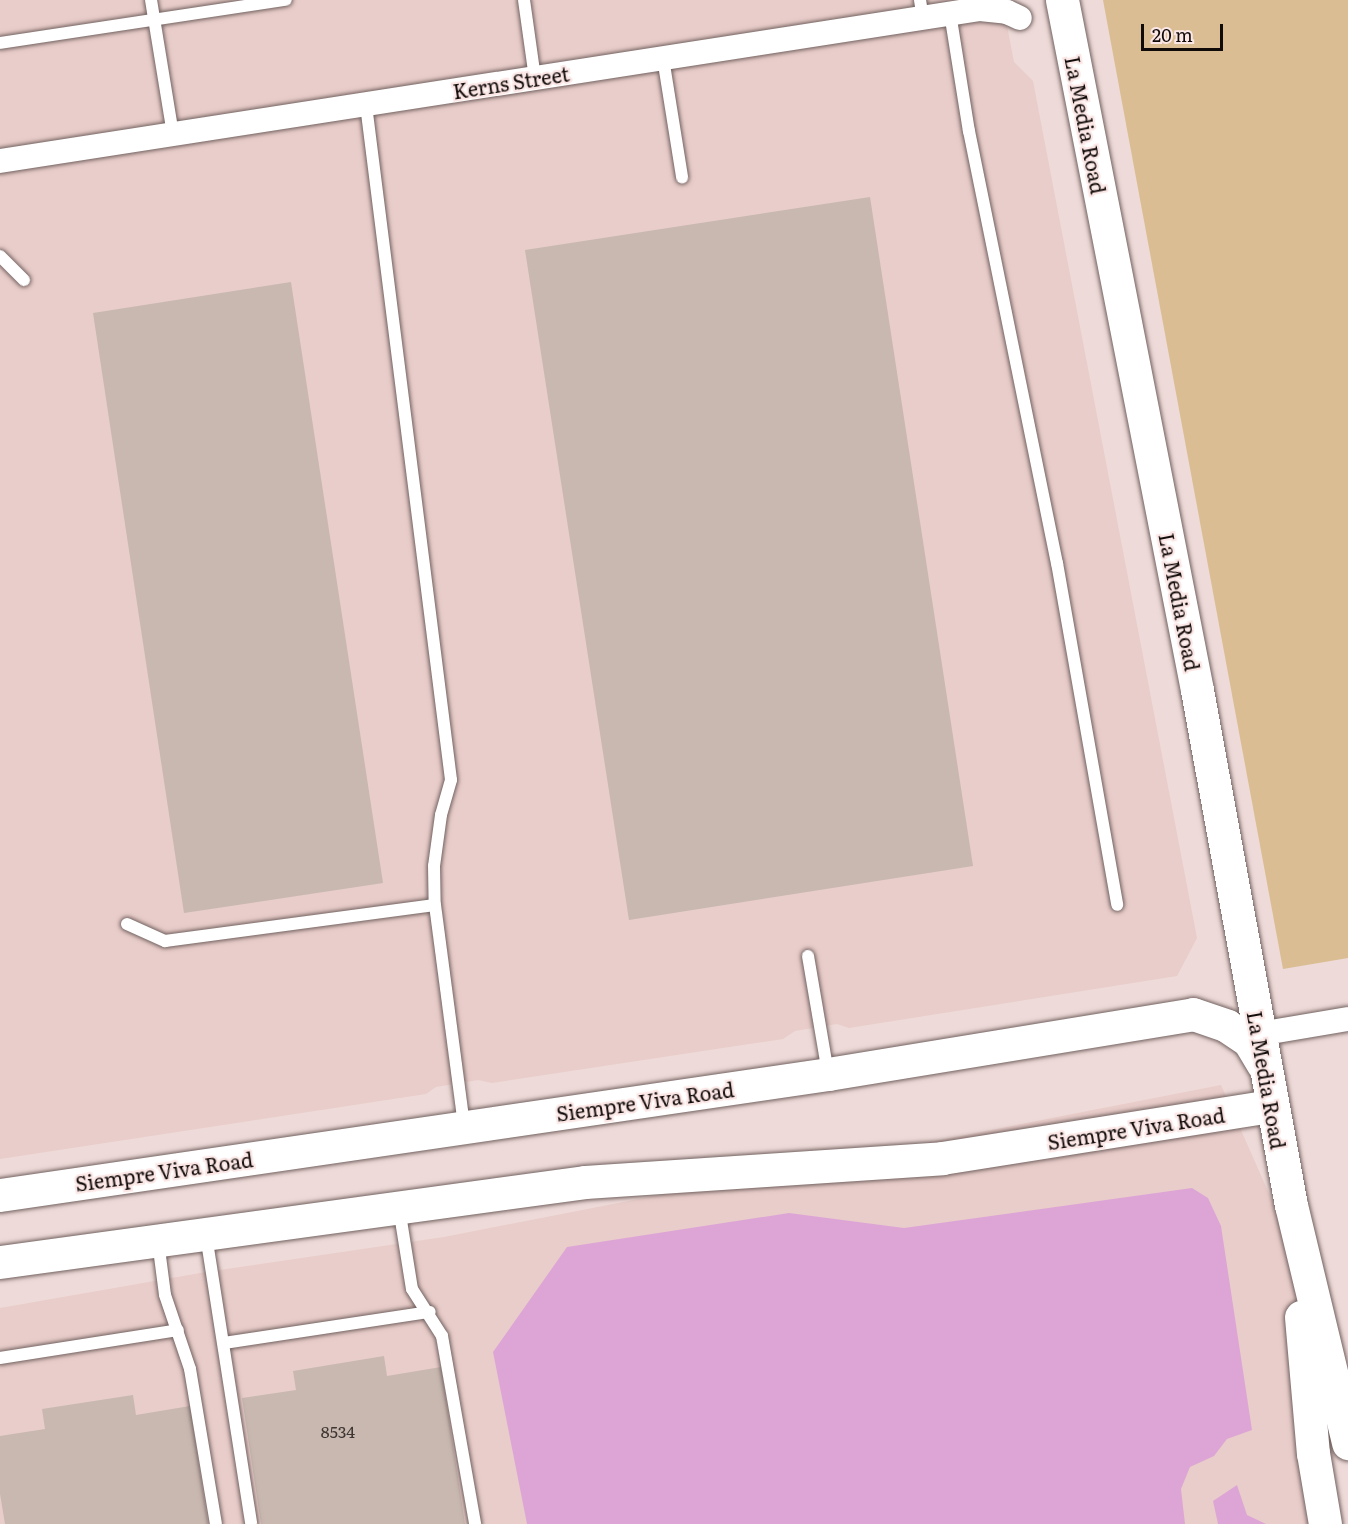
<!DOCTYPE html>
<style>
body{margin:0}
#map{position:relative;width:1348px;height:1524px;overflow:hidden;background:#eedad8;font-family:Literata,serif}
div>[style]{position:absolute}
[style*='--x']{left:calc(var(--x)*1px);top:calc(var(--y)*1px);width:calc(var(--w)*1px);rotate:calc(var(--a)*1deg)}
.built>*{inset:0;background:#e9cdca}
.green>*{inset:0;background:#dabd92}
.water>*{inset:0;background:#dda5d5}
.building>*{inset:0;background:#c8b8b0}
.roads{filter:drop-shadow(0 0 2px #726260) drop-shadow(0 0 2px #726260)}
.service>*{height:12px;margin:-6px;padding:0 6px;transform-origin:6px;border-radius:6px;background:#fff}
.minor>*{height:24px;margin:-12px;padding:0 12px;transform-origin:12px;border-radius:12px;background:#fff}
.secondary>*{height:33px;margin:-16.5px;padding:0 16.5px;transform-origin:16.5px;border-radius:16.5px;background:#fff}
span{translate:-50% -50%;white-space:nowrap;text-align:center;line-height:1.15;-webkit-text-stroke:4.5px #fbe7e5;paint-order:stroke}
.number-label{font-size:16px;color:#3e3633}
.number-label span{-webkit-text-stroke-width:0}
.street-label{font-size:20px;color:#100a09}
.scale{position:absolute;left:1141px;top:24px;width:82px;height:27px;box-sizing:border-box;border:3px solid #100a09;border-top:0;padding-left:8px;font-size:18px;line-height:21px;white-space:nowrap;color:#100a09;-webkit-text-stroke:4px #fbe7e5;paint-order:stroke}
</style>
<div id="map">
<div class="built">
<div style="clip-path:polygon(0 0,1002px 0,1014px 62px,1033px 81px,1197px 938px,1177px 976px,849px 1028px,837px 1024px,795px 1031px,783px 1039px,492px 1083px,478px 1080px,436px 1087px,426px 1094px,0 1159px)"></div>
<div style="clip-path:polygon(1221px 1085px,1290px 1241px,1336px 1524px,0 1524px,0 1308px,206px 1272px,444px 1237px)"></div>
</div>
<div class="green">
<div style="clip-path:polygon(1103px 0,1348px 0,1348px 958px,1283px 969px)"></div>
</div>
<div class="water">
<div style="clip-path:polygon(1192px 1188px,1208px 1198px,1221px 1226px,1252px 1430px,1227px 1439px,1214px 1456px,1190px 1467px,1181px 1489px,1185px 1524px,527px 1524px,493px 1352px,567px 1247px,789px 1213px,904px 1228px)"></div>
<div style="clip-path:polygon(1237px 1485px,1247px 1515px,1266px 1524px,1218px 1524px,1213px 1501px)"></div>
</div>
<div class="building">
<div style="clip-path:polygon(870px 197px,973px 866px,629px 920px,525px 250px)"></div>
<div style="clip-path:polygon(291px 282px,383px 883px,184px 913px,93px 313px)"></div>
<div style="clip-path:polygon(384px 1356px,387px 1376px,441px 1367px,465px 1524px,261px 1524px,242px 1398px,296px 1390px,293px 1371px)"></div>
<div style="clip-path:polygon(133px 1395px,136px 1415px,190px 1406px,208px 1524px,5px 1524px,0 1494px,0 1436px,45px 1429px,42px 1409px)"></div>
</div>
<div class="roads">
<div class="service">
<div style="--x:151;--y:0;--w:136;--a:80.7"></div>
<div style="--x:524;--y:0;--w:79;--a:82"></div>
<div style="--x:920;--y:0;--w:18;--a:81"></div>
<div style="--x:950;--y:13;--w:120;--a:80.9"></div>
<div style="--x:969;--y:131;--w:441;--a:78.5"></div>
<div style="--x:1057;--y:563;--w:347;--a:80"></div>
<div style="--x:0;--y:43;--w:289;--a:-8.6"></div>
<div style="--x:663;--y:58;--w:121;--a:80.9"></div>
<div style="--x:366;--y:105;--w:680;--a:82.82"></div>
<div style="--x:451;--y:780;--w:36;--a:106"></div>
<div style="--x:441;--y:815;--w:51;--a:97.8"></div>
<div style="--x:434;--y:866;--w:39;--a:89"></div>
<div style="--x:435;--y:905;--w:223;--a:82.5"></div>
<div style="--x:0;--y:256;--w:34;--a:45"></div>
<div style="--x:127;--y:924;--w:42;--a:24.1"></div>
<div style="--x:165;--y:941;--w:272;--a:-7.6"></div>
<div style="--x:808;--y:956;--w:119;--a:80.3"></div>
<div style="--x:399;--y:1208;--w:82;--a:80.9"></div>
<div style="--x:412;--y:1289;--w:56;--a:57.4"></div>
<div style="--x:442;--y:1336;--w:191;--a:80"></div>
<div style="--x:206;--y:1235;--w:292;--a:81.1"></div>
<div style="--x:158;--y:1241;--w:54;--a:82.6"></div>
<div style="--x:165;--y:1295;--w:78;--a:71.3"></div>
<div style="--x:190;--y:1369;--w:157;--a:80.5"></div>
<div style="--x:224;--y:1343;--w:208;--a:-8.6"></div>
<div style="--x:0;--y:1358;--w:180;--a:-8.9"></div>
</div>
<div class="minor">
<div style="--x:0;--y:161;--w:992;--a:-8.82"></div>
<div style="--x:980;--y:9;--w:27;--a:6"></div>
<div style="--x:1007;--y:12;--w:14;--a:25"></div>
<div style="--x:1259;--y:1034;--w:90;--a:-9.6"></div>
</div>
<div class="secondary">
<div style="--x:1062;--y:0;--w:703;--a:78.93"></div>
<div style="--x:1197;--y:690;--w:524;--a:79.66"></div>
<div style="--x:1291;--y:1205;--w:245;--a:76.5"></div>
<div style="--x:0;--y:1195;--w:837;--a:-8.31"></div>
<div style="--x:828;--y:1074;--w:370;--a:-9.3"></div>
<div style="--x:1193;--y:1014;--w:36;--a:19"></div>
<div style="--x:1227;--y:1026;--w:27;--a:34"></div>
<div style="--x:1249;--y:1041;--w:27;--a:59"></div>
<div style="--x:0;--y:1262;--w:590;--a:-7.79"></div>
<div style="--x:585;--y:1182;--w:358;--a:-3.8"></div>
<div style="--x:942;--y:1158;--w:334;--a:-9"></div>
<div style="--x:1301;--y:1317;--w:137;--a:85"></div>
<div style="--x:1313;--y:1453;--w:72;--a:80.4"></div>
</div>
</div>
<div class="number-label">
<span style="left:338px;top:1431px">8534</span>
</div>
<div class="street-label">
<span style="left:511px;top:82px;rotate:-9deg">Kerns Street</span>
<span style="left:1086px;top:125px;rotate:79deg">La Media Road</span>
<span style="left:1180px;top:602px;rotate:79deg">La Media Road</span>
<span style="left:1267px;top:1080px;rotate:80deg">La Media Road</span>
<span style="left:645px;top:1101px;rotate:-8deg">Siempre Viva Road</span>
<span style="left:1136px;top:1128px;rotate:-9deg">Siempre Viva Road</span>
<span style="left:164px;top:1171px;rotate:-8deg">Siempre Viva Road</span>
</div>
<div class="scale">20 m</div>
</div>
